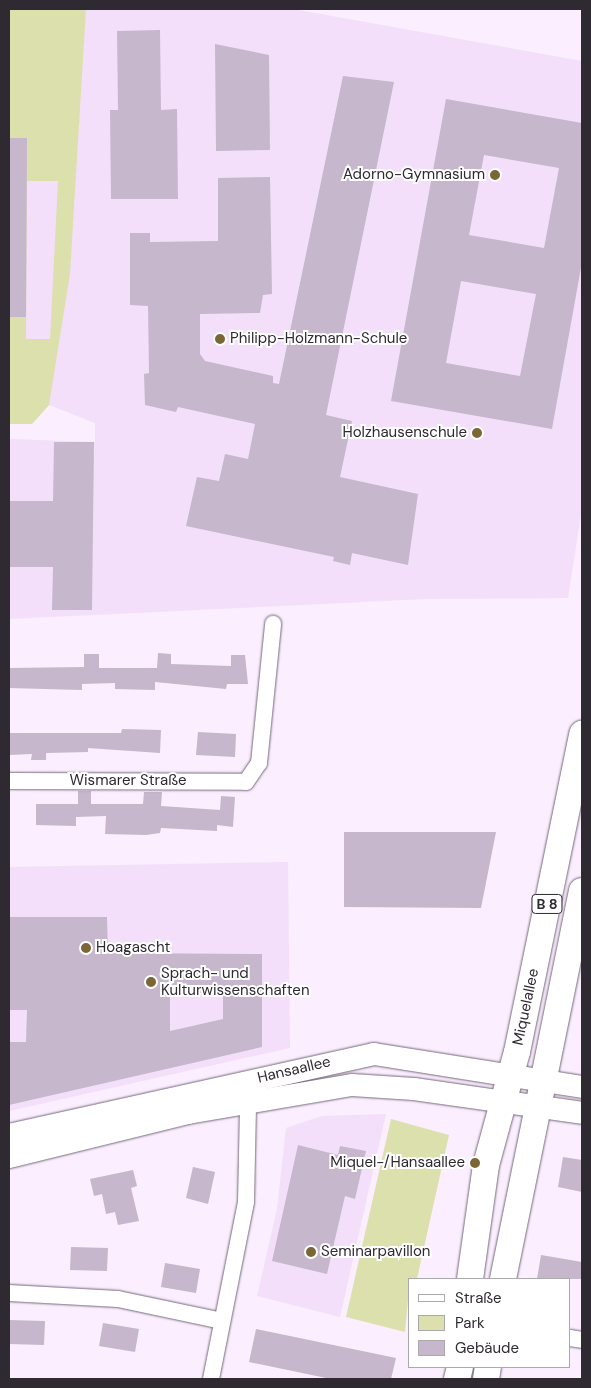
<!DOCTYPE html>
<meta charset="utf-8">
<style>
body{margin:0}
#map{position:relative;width:591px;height:1388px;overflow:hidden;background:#faeeff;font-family:"DM Sans",sans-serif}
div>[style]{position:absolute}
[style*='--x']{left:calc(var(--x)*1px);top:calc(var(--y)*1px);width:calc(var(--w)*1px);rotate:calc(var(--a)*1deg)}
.built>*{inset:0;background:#f3dffa}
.green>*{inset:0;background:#dce0ad}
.building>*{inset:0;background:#c6b7cc}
.roads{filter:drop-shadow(0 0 1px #75687a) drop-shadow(0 0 1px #75687a)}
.street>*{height:16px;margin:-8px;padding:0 8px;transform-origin:8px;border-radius:8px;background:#fff}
.secondary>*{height:22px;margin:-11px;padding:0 11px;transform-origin:11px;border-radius:11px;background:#fff}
.primary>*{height:26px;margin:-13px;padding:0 13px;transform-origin:13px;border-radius:13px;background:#fff}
.dots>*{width:14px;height:14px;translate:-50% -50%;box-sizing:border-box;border:2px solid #fff;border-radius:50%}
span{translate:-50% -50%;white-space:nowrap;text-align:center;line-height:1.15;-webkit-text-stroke:4px #fff;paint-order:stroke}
.shield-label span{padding:1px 4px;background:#fff;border:1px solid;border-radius:4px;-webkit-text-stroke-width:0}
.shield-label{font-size:14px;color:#2f2931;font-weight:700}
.poi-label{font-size:15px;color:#2f2931}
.right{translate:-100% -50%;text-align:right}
.left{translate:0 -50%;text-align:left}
.street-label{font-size:15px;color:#2f2931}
.frame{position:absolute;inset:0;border:10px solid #2f2931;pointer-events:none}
.legend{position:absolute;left:408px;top:1278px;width:162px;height:90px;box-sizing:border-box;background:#fff;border:1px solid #aca9ad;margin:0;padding:6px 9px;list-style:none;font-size:15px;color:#2f2931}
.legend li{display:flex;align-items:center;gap:10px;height:25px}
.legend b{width:25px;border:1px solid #aca9ad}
</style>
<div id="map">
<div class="built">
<div style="clip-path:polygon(86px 9px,293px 9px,582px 61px,582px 508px,568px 598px,427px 599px,9px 619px,9px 439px,95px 442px,95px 423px,49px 405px,32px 424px,9px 424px,9px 71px,79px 64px)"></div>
<div style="clip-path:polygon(288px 862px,290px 1048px,9px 1111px,9px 867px)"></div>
<div style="clip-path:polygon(386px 1114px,340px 1317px,257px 1296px,277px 1209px,286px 1128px,322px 1116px)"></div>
</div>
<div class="green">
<div style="clip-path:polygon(evenodd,9px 9px,86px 9px,70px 274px,49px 405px,32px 424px,9px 424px,9px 9px,27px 181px,58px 181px,50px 339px,26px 339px,27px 181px)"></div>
<div style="clip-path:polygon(391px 1119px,449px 1135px,417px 1279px,410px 1279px,405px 1332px,346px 1317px)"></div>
</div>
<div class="building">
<div style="clip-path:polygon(160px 30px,161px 110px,177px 109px,178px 199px,111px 199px,110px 110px,118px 110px,117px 31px)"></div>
<div style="clip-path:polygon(215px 44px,269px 55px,270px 150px,216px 151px)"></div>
<div style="clip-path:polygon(343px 76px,394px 82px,326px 415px,352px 421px,340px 477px,418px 494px,408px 565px,352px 553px,350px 565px,333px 561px,334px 557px,186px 526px,197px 477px,219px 481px,225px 454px,248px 459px,255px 424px,178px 407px,176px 412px,145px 405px,144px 374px,149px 373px,148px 306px,130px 305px,130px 233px,150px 233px,150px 242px,218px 241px,218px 178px,270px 177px,272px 294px,263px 295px,260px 313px,200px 314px,200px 354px,205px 361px,273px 376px,273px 383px,279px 384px)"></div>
<div style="clip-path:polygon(evenodd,446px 99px,582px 123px,582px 262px,552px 429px,391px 401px,446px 99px,484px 155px,559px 168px,544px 248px,469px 235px,484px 155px,446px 99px,461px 281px,536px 294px,520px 376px,446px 363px,461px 281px)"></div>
<div style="clip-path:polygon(9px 138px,27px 138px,26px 317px,9px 317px)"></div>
<div style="clip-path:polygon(54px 442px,94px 442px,92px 610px,52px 610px,53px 567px,9px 567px,10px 501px,53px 501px)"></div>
<div style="clip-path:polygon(158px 653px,171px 654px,171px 664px,231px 666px,231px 655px,245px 655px,248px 684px,227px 684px,226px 689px,155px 682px,155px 690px,115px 689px,115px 683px,82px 684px,82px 690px,9px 688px,9px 668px,84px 667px,84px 654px,99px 654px,99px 668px,157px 668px)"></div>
<div style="clip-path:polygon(122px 729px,161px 730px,160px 753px,88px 748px,88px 752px,46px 753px,46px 760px,31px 760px,32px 754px,9px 755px,9px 733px,121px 733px)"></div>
<div style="clip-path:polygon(198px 732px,236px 734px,235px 757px,196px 755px)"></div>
<div style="clip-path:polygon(78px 791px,91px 791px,91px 804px,143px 804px,144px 792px,162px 792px,161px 806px,220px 810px,221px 796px,235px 797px,233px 827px,217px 825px,217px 831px,161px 828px,160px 833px,146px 835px,105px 834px,106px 816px,76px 817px,76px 826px,36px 825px,36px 804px,78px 804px)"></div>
<div style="clip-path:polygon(344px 832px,496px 832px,481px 908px,344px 907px)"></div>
<div style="clip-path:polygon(evenodd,9px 917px,107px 917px,108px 953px,262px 954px,262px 1047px,9px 1105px,9px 1042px,26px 1042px,27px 1010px,9px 1010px,9px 917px,170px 993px,223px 993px,223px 1019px,170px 1031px,170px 993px)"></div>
<div style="clip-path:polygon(298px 1145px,338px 1155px,340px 1146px,366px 1151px,355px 1199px,345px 1196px,327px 1274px,272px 1261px)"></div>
<div style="clip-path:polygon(563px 1157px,582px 1160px,582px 1192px,558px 1187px)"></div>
<div style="clip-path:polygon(193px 1167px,215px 1172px,208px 1204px,186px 1198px)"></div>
<div style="clip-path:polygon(133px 1170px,137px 1186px,131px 1188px,139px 1221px,118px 1225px,115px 1212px,106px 1214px,102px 1194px,94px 1196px,90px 1179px)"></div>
<div style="clip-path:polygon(71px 1247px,108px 1248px,107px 1271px,70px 1270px)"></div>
<div style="clip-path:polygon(541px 1255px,582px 1262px,582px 1279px,537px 1279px)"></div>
<div style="clip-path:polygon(165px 1263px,200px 1269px,196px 1293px,161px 1287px)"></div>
<div style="clip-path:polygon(9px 1320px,45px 1321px,44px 1345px,9px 1344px)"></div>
<div style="clip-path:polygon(103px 1323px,139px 1329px,135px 1352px,99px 1346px)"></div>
<div style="clip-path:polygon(256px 1329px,396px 1358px,391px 1379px,331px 1379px,249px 1362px)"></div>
</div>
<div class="roads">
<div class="street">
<div style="--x:9;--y:781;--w:237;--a:0.2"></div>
<div style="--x:246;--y:782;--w:23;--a:-56"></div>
<div style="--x:259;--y:763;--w:140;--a:-84.2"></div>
<div style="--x:9;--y:1293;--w:109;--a:3.2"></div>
<div style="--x:118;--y:1299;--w:106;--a:11.9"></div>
<div style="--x:570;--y:1338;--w:12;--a:9"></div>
<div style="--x:211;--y:1379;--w:180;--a:-78.8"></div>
<div style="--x:246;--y:1202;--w:99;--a:-88.8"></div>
</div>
<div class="secondary">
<div style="--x:9;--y:1135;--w:374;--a:-12.5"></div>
<div style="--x:374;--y:1054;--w:211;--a:9"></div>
<div style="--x:9;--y:1157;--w:184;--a:-13.8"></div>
<div style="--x:188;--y:1113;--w:166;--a:-9.7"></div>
<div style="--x:352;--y:1085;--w:62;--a:3.7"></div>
<div style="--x:414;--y:1089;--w:170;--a:8.1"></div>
</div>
<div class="primary">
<div style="--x:470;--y:1279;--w:115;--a:-82"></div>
<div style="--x:486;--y:1165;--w:117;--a:-74.7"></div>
<div style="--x:517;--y:1052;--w:325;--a:-78.4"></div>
<div style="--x:503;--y:1279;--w:396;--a:-78.5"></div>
<div style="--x:457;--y:1379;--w:12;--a:-76"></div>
<div style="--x:486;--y:1379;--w:12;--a:-81"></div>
</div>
</div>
<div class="dots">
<div style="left:495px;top:175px;background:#7b6635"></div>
<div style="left:220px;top:339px;background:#7b6635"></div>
<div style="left:477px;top:433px;background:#7b6635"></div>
<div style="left:86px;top:948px;background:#7b6635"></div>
<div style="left:151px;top:982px;background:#7b6635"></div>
<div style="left:475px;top:1163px;background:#7b6635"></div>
<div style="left:311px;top:1252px;background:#7b6635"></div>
</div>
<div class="shield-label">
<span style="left:547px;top:904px">B 8</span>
</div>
<div class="poi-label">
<span class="right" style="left:485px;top:175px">Adorno-Gymnasium</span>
<span class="left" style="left:230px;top:339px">Philipp-Holzmann-Schule</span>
<span class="right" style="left:467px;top:433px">Holzhausenschule</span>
<span class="left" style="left:96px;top:948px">Hoagascht</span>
<span class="left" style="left:161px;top:982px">Sprach- und<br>Kulturwissenschaften</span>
<span class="right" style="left:465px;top:1163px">Miquel-/Hansaallee</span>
<span class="left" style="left:321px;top:1252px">Seminarpavillon</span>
</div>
<div class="street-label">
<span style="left:128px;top:781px">Wismarer Straße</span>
<span style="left:526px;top:1007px;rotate:-78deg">Miquelallee</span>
<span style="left:294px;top:1070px;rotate:-13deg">Hansaallee</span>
</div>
<div class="frame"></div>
<ul class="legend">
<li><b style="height:6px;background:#fff"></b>Straße</li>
<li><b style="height:14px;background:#dce0ad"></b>Park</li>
<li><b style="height:14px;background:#c6b7cc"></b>Gebäude</li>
</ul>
</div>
